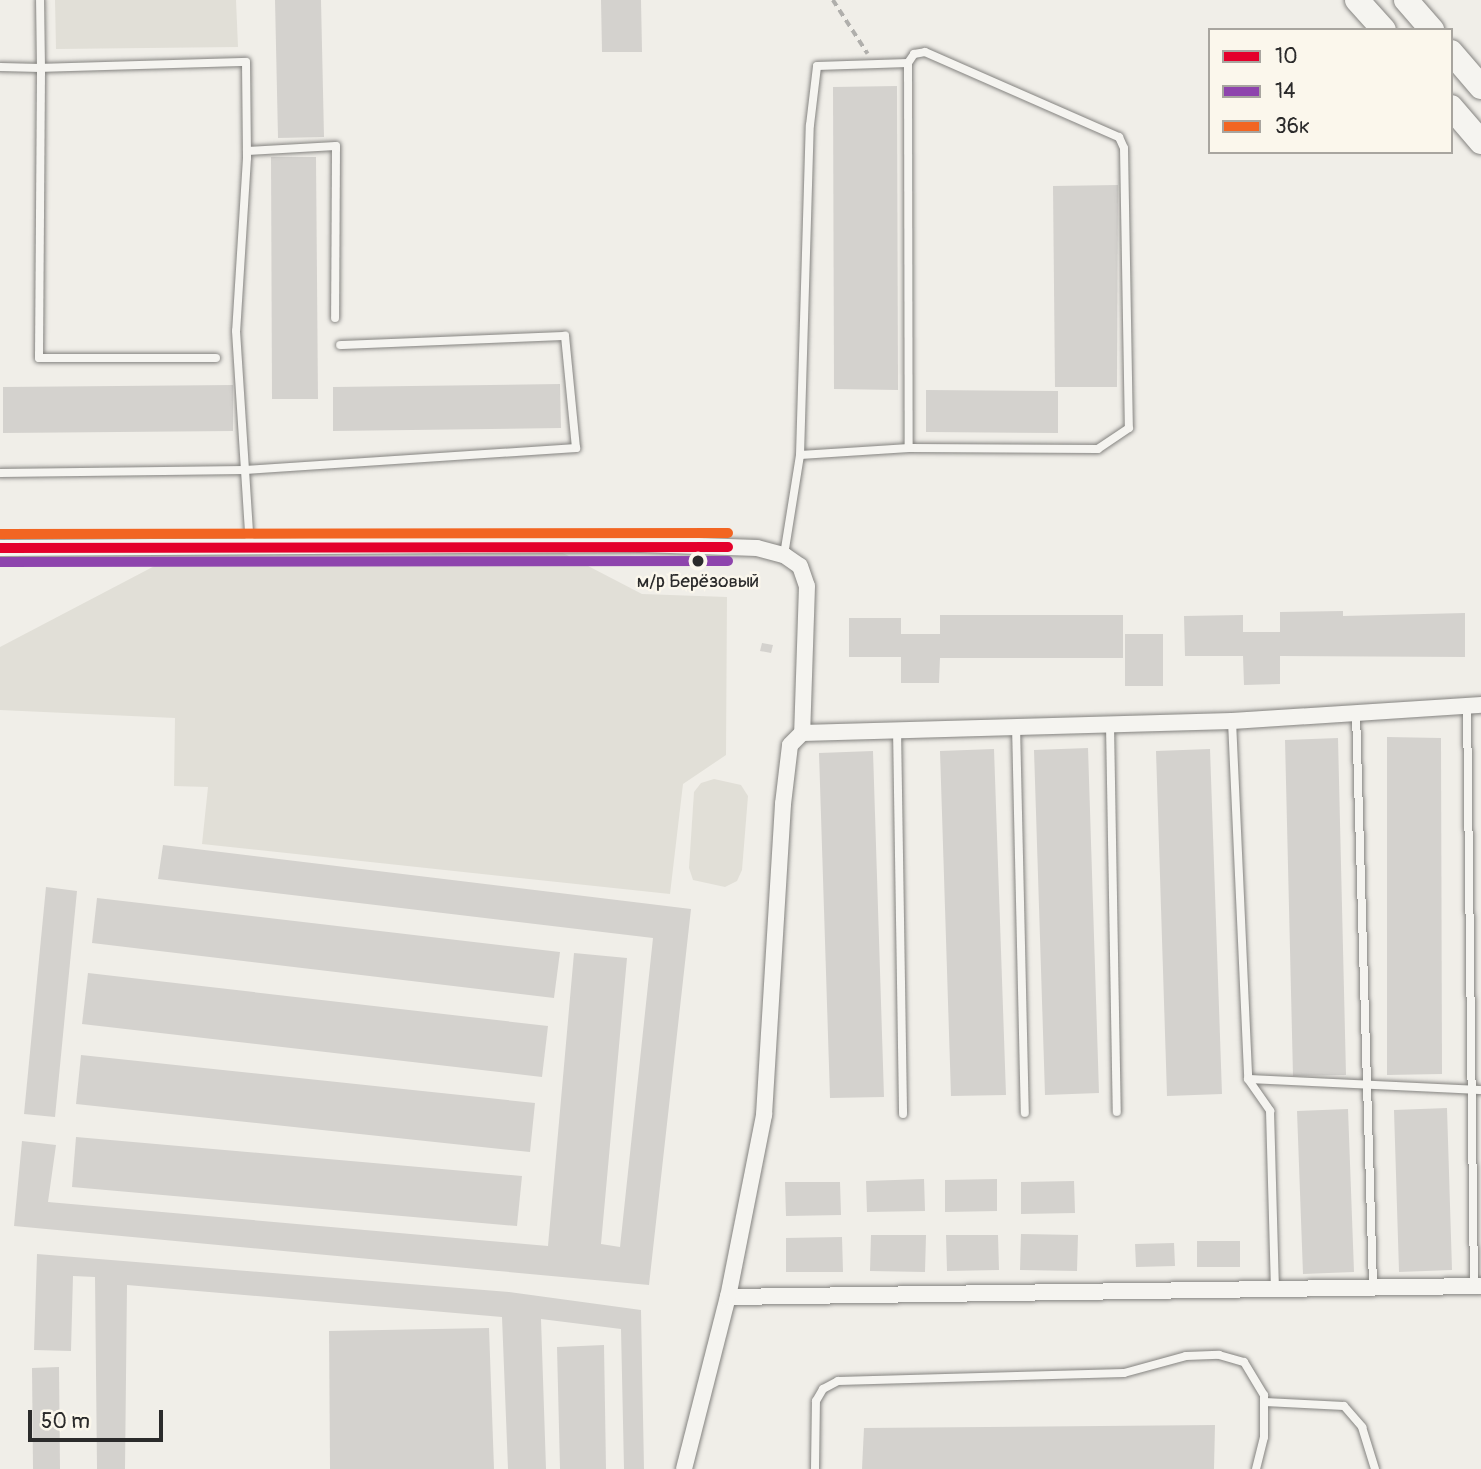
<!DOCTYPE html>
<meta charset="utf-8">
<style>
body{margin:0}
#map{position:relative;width:1481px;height:1469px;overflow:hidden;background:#f0eee8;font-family:Pangolin,sans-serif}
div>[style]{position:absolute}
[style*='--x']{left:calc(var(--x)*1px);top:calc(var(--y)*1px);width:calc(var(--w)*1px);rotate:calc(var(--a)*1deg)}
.built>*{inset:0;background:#e1dfd7}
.building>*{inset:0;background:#d4d2ce}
.path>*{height:3.5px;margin-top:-1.75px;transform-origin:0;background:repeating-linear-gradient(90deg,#b0afac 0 7px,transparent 0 12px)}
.roads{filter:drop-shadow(0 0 2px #848380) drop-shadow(0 0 2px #848380)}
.lane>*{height:8px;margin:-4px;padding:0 4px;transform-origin:4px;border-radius:4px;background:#f5f4f0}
.street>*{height:16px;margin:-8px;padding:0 8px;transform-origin:8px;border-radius:8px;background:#f5f4f0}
.primary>*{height:24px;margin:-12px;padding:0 12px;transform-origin:12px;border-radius:12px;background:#f5f4f0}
.bus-1>*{height:10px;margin:-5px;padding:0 5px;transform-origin:5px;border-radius:5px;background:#e4002b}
.bus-2>*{height:10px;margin:-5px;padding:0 5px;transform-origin:5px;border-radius:5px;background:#8e44ad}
.bus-3>*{height:10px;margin:-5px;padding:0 5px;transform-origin:5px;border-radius:5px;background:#f26522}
.dots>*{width:19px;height:19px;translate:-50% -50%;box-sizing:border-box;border:4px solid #fbf7ec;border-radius:50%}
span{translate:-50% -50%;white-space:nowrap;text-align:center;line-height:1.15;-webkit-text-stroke:5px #fbf7ec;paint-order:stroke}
.bus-label{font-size:19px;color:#2b2b2b}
.legend{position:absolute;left:1208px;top:28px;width:245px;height:126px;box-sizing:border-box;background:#fbf7ec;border:2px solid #a8a59f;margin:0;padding:9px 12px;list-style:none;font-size:21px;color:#2b2b2b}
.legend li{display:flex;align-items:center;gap:14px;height:35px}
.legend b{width:35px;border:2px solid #a8a59f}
.scale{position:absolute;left:28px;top:1410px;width:135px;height:32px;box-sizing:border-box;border:4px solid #2b2b2b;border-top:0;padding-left:9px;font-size:21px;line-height:24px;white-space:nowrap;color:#2b2b2b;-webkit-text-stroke:5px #fbf7ec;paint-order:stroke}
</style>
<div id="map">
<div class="built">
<div style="clip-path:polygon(55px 0,236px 0,238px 47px,56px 49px)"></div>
<div style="clip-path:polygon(563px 553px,642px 594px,727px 597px,726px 755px,683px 784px,670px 894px,202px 844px,208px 787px,174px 786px,175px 718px,0 710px,0 647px,166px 560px)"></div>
<div style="clip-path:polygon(714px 779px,741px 785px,748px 796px,742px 870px,737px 881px,725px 887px,693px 880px,689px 868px,694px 792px,701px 783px)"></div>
</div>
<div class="building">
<div style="clip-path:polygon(275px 0,321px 0,324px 137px,278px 138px)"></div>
<div style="clip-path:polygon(601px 0,641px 0,642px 52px,602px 52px)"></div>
<div style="clip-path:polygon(897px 86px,898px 390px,834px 389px,833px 87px)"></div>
<div style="clip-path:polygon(271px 157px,316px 157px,318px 399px,272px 399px)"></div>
<div style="clip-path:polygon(1118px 185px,1117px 387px,1055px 387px,1053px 186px)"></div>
<div style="clip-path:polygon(560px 384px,561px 428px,333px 431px,333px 387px)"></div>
<div style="clip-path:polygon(233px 385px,233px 431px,3px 433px,3px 387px)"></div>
<div style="clip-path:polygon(926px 390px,1058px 391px,1058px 433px,926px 432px)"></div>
<div style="clip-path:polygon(1343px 611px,1343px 616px,1465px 613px,1465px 657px,1280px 656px,1280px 684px,1244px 685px,1243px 656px,1185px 656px,1184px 616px,1243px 615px,1243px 632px,1280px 632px,1280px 612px)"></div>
<div style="clip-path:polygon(940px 615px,1123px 615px,1123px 658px,940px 658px,939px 683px,901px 683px,901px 657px,849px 657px,849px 618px,901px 618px,901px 634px,940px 634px)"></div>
<div style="clip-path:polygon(1125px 634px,1163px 634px,1163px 686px,1125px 686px)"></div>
<div style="clip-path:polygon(762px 643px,773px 645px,771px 653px,760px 651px)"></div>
<div style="clip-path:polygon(1387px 737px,1441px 738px,1442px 1074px,1387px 1075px)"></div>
<div style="clip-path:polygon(1338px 738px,1346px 1075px,1293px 1076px,1285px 740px)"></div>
<div style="clip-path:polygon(1088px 748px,1099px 1093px,1045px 1095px,1034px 750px)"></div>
<div style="clip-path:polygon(994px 749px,1006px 1095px,951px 1096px,940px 751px)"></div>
<div style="clip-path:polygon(1210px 749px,1222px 1094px,1167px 1096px,1156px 751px)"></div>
<div style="clip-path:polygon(873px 751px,884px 1097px,830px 1098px,819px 753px)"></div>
<div style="clip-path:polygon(163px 845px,691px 909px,649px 1285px,14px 1226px,22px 1141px,56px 1145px,48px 1202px,548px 1246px,574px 953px,627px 958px,601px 1244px,620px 1247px,653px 938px,158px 879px)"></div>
<div style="clip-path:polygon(46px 887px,77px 891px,55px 1117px,24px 1114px)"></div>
<div style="clip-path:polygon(97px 898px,560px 952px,554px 998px,92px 943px)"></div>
<div style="clip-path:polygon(88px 973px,548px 1026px,542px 1077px,82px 1024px)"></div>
<div style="clip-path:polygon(81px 1055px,535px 1103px,530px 1152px,76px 1104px)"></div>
<div style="clip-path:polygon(1447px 1108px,1452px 1270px,1399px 1272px,1394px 1110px)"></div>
<div style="clip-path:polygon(1348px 1109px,1354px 1272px,1303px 1274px,1297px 1111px)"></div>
<div style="clip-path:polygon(76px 1137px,522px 1176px,517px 1226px,72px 1187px)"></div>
<div style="clip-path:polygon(924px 1179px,925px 1211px,867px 1212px,866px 1181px)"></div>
<div style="clip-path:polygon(997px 1179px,997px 1211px,945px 1212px,945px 1180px)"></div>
<div style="clip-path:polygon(1074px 1181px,1075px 1213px,1021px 1214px,1021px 1182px)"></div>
<div style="clip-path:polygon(785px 1182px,840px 1182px,841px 1215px,786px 1216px)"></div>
<div style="clip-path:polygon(1021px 1234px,1078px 1235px,1077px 1271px,1020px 1270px)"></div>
<div style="clip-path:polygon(871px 1235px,926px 1235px,925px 1272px,870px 1271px)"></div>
<div style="clip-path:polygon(946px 1235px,998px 1235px,999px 1270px,947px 1271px)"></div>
<div style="clip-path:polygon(842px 1237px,843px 1272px,786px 1272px,786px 1238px)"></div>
<div style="clip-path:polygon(1197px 1241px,1240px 1241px,1240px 1267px,1197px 1267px)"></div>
<div style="clip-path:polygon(1174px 1243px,1175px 1266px,1136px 1267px,1135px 1244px)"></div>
<div style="clip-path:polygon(37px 1254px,509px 1292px,641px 1310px,644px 1469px,624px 1469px,621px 1329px,541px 1319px,546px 1469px,508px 1469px,502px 1317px,127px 1285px,125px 1469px,97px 1469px,95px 1277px,73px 1276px,71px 1351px,34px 1350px)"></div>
<div style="clip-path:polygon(489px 1328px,494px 1469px,330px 1469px,329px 1331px)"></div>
<div style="clip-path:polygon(604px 1345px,606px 1469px,560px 1469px,557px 1347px)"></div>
<div style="clip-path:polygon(59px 1367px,60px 1469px,33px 1469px,32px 1368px)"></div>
<div style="clip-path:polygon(1215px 1425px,1214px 1469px,862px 1469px,864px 1428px)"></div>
</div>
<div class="path">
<div style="--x:833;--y:0;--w:64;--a:57.1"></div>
</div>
<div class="roads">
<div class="lane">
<div style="--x:908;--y:63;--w:385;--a:89.9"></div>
<div style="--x:0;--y:67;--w:41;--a:1.4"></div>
<div style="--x:41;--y:68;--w:68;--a:-90.8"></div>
<div style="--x:247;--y:151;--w:89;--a:-3.2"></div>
<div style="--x:336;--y:146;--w:172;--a:90.3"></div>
<div style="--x:216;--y:358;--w:177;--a:180"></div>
<div style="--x:39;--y:358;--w:290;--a:-89.6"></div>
<div style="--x:41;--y:68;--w:205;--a:-1.7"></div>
<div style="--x:246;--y:62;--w:96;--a:89.4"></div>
<div style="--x:247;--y:158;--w:173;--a:93.6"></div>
<div style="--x:236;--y:331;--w:214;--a:86.3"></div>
<div style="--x:0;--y:473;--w:245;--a:-0.7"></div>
<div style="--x:245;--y:470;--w:332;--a:-3.8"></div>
<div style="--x:576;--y:448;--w:113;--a:-95.6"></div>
<div style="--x:565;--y:336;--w:225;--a:177.7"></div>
<div style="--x:784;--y:555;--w:101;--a:-80.9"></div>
<div style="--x:800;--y:455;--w:330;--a:-88.3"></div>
<div style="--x:810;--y:125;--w:59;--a:-83.2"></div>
<div style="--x:817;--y:66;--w:91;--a:-1.9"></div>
<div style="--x:908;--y:63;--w:11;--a:-56"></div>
<div style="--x:914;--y:54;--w:11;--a:-10"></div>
<div style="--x:925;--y:52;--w:212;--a:23.7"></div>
<div style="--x:1119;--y:137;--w:12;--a:66"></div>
<div style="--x:1124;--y:148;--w:280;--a:89"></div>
<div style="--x:1129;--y:428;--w:37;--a:146"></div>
<div style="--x:1098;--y:449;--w:189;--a:-179.7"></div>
<div style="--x:909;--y:448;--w:109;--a:176.3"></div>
<div style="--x:1467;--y:705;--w:581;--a:89.31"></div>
<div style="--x:1356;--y:713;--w:574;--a:88.3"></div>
<div style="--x:1232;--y:721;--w:358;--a:87.4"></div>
<div style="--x:1248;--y:1079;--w:39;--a:55"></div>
<div style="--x:1270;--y:1111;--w:178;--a:88.4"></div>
<div style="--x:1016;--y:725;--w:388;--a:88.7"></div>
<div style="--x:1110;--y:725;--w:387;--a:89"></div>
<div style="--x:897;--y:728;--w:386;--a:89.1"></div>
<div style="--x:1248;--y:1079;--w:233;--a:2.7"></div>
<div style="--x:1265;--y:1402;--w:79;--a:2.9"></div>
<div style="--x:1344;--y:1406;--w:28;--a:49"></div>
<div style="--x:1362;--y:1427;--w:44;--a:72.8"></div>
<div style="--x:815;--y:1469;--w:68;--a:-89.2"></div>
<div style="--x:816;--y:1401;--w:14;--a:-60"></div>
<div style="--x:823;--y:1389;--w:17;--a:-28"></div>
<div style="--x:838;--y:1381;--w:286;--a:-1.6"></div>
<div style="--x:1124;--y:1373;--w:64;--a:-15.3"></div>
<div style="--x:1186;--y:1356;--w:33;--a:-2"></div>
<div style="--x:1219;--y:1355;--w:26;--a:16"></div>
<div style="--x:1244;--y:1362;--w:39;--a:59"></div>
<div style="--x:1264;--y:1395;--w:42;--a:90"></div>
<div style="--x:1264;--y:1437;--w:33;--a:104"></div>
</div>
<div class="street">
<div style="--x:0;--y:548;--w:641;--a:-0.36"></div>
<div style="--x:641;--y:544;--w:116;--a:2"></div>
<div style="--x:757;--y:548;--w:28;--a:15"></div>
<div style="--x:784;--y:555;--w:19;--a:35"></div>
<div style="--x:800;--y:566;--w:21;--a:71"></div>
<div style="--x:807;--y:586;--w:147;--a:91.9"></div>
<div style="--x:728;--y:1297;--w:753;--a:-0.84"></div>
<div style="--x:684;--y:1469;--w:178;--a:-75.7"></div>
<div style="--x:728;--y:1297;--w:186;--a:-78.8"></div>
<div style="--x:764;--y:1115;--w:312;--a:-86.5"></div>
<div style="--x:783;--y:804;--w:59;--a:-83.2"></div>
<div style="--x:790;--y:745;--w:17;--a:-45"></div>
<div style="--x:802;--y:733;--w:430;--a:-1.6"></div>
<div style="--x:1232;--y:721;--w:250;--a:-3.7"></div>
</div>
<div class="primary">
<div style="--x:1357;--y:0;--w:40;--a:48"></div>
<div style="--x:1406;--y:0;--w:40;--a:49"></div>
<div style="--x:1451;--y:52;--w:46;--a:49.4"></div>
<div style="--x:1451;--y:107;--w:46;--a:49.4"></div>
</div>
</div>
<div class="bus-1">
<div style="--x:0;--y:548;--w:728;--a:-0.08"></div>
</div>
<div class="bus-2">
<div style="--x:0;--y:562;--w:728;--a:-0.08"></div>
</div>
<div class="bus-3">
<div style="--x:0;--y:534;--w:728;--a:-0.08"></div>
</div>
<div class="dots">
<div style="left:698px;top:561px;background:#2b2b2b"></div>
</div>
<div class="bus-label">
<span style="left:698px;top:582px">м/р Берёзовый</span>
</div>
<ul class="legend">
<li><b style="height:9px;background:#e4002b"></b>10</li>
<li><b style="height:9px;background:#8e44ad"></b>14</li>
<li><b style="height:9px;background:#f26522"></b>36к</li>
</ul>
<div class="scale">50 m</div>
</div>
